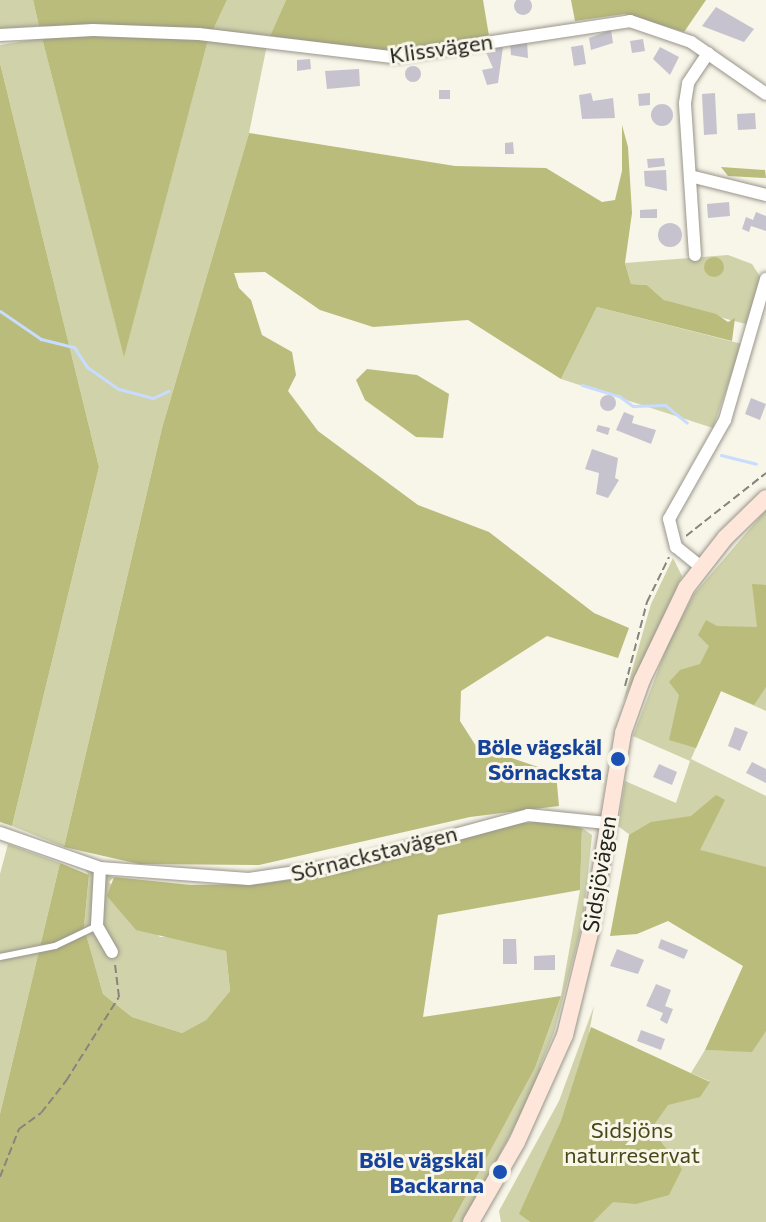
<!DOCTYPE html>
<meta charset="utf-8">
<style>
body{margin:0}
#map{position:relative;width:766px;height:1222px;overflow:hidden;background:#f8f5e9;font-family:Commissioner,sans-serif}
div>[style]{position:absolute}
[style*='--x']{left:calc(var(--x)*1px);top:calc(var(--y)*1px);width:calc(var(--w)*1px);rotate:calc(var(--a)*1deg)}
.green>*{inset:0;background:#d0d2aa}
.forest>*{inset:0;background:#babc7b}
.round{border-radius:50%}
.stream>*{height:3px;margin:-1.5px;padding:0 1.5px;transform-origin:1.5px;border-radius:1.5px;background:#c7dcfe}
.building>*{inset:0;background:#c6c3cf}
.path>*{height:2px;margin-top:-1px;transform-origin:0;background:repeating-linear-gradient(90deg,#87847d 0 8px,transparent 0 12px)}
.roads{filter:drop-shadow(0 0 2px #98958a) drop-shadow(0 0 2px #98958a)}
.lane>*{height:6px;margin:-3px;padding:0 3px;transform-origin:3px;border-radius:3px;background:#fff}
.street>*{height:12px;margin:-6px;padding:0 6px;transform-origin:6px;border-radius:6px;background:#fff}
.secondary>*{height:16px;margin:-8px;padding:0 8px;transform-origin:8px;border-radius:8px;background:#fee7da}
.dots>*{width:22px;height:22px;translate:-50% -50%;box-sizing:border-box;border:4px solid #f8f5e9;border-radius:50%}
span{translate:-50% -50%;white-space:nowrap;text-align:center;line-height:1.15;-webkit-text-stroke:6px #f8f5e9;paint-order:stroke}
.street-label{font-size:22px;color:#25231f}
.transit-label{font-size:22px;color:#164399;font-weight:700}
.right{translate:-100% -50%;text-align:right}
.park-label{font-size:22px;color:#484918}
</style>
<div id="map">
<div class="green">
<div style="clip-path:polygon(0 0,33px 0,39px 26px,0 29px)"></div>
<div style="clip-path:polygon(227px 0,286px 0,270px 36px,213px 30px)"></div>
<div style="clip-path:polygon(42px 38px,124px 355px,208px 40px,267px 45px,249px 133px,162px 428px,64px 847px,12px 826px,99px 467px,0 63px,0 45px)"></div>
<div style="clip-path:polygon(728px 255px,752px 264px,761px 278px,746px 324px,692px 310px,664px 300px,647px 285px,631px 284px,625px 263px)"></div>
<div style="clip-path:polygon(597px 307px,742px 344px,713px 428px,561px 379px)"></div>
<div style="clip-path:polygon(766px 510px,766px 711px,721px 691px,691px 759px,766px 796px,766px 885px,630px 835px,618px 826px,625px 781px,676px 803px,690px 761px,633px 736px,668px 644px,694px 594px)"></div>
<div style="clip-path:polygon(673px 558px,682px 576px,623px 702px,651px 604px)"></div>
<div style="clip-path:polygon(582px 828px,592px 835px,583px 922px,554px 1033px,540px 1067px,544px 1071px,464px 1222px,452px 1222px,535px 1068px,561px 996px,580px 890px)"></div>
<div style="clip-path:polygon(8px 844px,60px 863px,0 1114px,0 874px)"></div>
<div style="clip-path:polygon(85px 869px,114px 877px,109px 882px,160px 937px,177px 936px,226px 951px,230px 991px,206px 1020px,182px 1033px,132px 1017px,103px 994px,84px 927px,89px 876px)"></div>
<div style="clip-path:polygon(594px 1006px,589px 1033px,707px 1085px,709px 1081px,691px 1073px,705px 1050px,744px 1051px,766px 1024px,766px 1222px,535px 1222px,519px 1214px,530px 1222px,501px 1222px,499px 1211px,559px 1101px)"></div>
</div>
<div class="forest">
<div style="clip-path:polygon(33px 0,227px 0,213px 30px,39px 26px)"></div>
<div style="clip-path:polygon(286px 0,483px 0,489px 36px,394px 52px,270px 36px)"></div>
<div style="clip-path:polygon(571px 0,706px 0,684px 32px,625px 14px,575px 21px)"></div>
<div style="clip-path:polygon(107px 35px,208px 40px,124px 357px,42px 38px)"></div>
<div style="clip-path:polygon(0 63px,99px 467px,12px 826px,0 822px)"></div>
<div style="clip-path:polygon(622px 125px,628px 147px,632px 213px,625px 263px,631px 284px,647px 285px,664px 300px,716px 314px,728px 322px,735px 318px,732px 341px,597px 307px,561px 379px,468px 320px,373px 327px,320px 310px,265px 272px,234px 273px,239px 288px,251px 300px,262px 335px,292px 352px,296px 375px,288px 391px,318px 431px,418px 505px,489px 532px,594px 613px,629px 628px,618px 658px,547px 636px,461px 691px,460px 721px,476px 746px,556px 773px,559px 806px,470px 817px,259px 865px,139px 864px,64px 847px,162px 428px,249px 133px,455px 166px,546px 168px,602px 202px,615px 200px,622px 171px)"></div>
<div style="clip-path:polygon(721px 167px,765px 170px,766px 178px,728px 176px)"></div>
<div class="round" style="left:704px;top:257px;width:20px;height:20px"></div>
<div style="clip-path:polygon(367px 369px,417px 375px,449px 394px,443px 438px,416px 437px,365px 400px,356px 380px)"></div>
<div style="clip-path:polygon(752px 584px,766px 585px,766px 687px,754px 705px,721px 691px,696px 748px,669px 740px,679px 695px,669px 682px,680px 670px,700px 664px,709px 646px,698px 635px,706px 620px,717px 626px,757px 627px)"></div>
<div style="clip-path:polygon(716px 795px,725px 800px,700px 850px,766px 867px,766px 1031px,752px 1052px,705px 1050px,743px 966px,668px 921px,637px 934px,610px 936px,629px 835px,651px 822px,691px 816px)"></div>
<div style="clip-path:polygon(550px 821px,582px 828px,580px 890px,438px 915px,423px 1017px,561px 996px,535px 1068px,452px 1222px,0 1222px,0 1114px,60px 863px,89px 875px,84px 927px,103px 994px,132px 1017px,182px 1033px,206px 1020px,230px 991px,226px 951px,136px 930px,107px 896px,114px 877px,191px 885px,260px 884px,310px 877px,522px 823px)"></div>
<div style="clip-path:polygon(591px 1027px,710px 1082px,700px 1097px,668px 1105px,651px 1129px,682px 1169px,669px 1195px,636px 1204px,613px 1202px,593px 1222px,530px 1222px,519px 1214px,561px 1121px)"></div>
</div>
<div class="stream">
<div style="--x:0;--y:311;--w:50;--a:34.3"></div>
<div style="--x:41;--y:339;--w:34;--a:14"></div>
<div style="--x:74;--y:347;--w:24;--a:57"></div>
<div style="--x:87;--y:367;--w:39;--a:35"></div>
<div style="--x:119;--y:389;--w:35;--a:15"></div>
<div style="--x:153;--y:398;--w:17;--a:-25"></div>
<div style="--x:582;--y:385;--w:39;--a:17"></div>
<div style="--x:619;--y:396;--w:17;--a:36"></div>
<div style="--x:633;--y:406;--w:32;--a:-2"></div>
<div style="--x:665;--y:405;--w:28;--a:39"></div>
<div style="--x:721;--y:455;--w:36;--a:14"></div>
</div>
<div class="building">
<div class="round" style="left:514px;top:-3px;width:18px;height:18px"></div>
<div style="clip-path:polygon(716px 7px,754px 29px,744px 42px,702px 26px)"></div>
<div style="clip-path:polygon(611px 30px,613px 43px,591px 50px,589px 38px)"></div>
<div style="clip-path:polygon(643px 39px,645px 51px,632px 53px,630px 41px)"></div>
<div style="clip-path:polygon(527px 41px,528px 58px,511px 55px,510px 42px)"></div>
<div style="clip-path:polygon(583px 45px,586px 64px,574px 66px,571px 47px)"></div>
<div style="clip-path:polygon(503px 47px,498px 83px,487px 85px,482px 70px,493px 68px,485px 50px)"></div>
<div style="clip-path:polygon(660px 47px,679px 57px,670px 75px,653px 59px)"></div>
<div style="clip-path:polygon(310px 59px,311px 69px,297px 71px,297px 60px)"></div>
<div class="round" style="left:405px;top:66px;width:16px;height:16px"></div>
<div style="clip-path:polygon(359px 69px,360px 86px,327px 89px,325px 71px)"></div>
<div style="clip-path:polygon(439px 90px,450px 90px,450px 99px,439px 99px)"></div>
<div style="clip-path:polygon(591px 93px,593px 101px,613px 98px,615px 118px,582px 119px,579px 95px)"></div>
<div style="clip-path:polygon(650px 93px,650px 105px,639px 106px,638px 94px)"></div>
<div style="clip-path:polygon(715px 93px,717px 134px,704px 135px,702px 94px)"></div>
<div class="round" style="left:651px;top:104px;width:22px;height:22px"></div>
<div style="clip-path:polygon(755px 113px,756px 129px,738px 130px,737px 114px)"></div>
<div style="clip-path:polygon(513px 142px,514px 154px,505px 154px,505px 143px)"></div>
<div style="clip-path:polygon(664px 158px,665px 166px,648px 168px,647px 159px)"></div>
<div style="clip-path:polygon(666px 170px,667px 191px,645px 186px,644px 171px)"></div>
<div style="clip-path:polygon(729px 202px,730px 216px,708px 218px,707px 204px)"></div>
<div style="clip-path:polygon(657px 209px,657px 218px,640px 218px,640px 210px)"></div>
<div style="clip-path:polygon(756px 212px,766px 216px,766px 231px,751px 226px,749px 232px,742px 229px,746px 217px,753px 220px)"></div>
<div class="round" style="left:658px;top:223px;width:24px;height:24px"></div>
<div class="round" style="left:600px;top:395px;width:16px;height:16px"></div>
<div style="clip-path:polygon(751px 398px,766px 404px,760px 420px,745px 414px)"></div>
<div style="clip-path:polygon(624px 412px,634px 416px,632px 423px,656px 430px,651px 444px,616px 430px)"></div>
<div style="clip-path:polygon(598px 425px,610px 428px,608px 435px,596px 431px)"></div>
<div style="clip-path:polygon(592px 449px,618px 458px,615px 478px,619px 480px,608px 498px,596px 494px,599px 473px,585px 469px)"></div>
<div style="clip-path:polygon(735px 727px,748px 732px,740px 751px,728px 746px)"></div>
<div style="clip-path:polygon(752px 762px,766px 769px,766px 783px,746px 773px)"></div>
<div style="clip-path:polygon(659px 764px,677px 772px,672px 785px,653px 777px)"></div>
<div style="clip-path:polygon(503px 939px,516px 939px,517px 964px,503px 964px)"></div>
<div style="clip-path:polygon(661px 939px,688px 950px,684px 959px,658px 948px)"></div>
<div style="clip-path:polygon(617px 949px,644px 960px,638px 974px,610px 966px)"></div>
<div style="clip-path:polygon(555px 955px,555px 970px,534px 970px,534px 956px)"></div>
<div style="clip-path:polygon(656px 984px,671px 990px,665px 1006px,673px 1009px,667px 1024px,660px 1020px,663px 1013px,646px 1006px)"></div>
<div style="clip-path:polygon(641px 1030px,665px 1039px,661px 1050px,637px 1041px)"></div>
</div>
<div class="path">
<div style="--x:686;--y:536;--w:102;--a:-38.2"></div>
<div style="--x:625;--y:686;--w:87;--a:-75.3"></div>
<div style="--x:647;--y:602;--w:50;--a:-63.9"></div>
<div style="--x:0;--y:1177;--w:52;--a:-68.4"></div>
<div style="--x:19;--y:1129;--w:27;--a:-36"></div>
<div style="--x:41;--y:1113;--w:41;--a:-52"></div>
<div style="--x:66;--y:1081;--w:99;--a:-57.8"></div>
<div style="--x:119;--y:997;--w:34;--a:-97"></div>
</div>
<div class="roads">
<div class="lane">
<div style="--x:0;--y:957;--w:56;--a:-11.3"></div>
<div style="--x:55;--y:946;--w:47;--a:-25.5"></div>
</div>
<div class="street">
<div style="--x:0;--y:35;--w:93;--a:-3.1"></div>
<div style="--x:93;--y:30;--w:106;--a:2.2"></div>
<div style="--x:199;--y:34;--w:195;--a:6.8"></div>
<div style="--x:393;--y:57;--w:240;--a:-8.6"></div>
<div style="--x:630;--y:21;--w:65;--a:19"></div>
<div style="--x:691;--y:42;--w:91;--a:34.7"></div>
<div style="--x:690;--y:176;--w:78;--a:14"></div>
<div style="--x:695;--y:255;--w:152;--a:-93.8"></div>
<div style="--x:685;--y:103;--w:20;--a:-81"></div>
<div style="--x:688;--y:83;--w:36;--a:-56"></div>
<div style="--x:701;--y:567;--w:32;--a:-141"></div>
<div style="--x:676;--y:547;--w:29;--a:-104"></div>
<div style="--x:669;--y:519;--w:114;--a:-60.5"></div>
<div style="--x:725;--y:420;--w:147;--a:-73.8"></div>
<div style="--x:0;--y:833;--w:106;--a:19.3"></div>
<div style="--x:100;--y:868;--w:149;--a:4.2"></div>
<div style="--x:249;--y:879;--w:95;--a:-8.5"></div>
<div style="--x:343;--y:865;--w:192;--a:-15.1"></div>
<div style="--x:528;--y:815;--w:79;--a:5.8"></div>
<div style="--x:100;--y:868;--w:58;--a:93"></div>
<div style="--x:97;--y:926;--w:30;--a:60"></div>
</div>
<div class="secondary">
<div style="--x:471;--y:1222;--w:92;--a:-60.1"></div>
<div style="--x:517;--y:1142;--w:117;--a:-65.8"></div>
<div style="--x:565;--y:1035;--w:109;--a:-76.2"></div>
<div style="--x:591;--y:929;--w:199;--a:-80.7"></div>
<div style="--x:623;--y:733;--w:56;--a:-70.3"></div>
<div style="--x:642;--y:680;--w:102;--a:-64.4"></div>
<div style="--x:686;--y:588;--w:63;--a:-52"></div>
<div style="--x:725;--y:538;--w:57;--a:-44.3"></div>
</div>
</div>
<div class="dots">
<div style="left:618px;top:759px;background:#1a4fb4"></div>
<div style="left:500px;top:1172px;background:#1a4fb4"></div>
</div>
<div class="street-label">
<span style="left:441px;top:48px;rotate:-8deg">Klissvägen</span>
<span style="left:374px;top:853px;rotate:-14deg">Sörnackstavägen</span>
<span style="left:599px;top:874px;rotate:-81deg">Sidsjövägen</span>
</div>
<div class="transit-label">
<span class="right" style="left:602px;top:759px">Böle vägskäl<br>Sörnacksta</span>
<span class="right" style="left:484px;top:1172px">Böle vägskäl<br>Backarna</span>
</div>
<div class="park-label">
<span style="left:632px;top:1142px">Sidsjöns<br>naturreservat</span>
</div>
</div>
